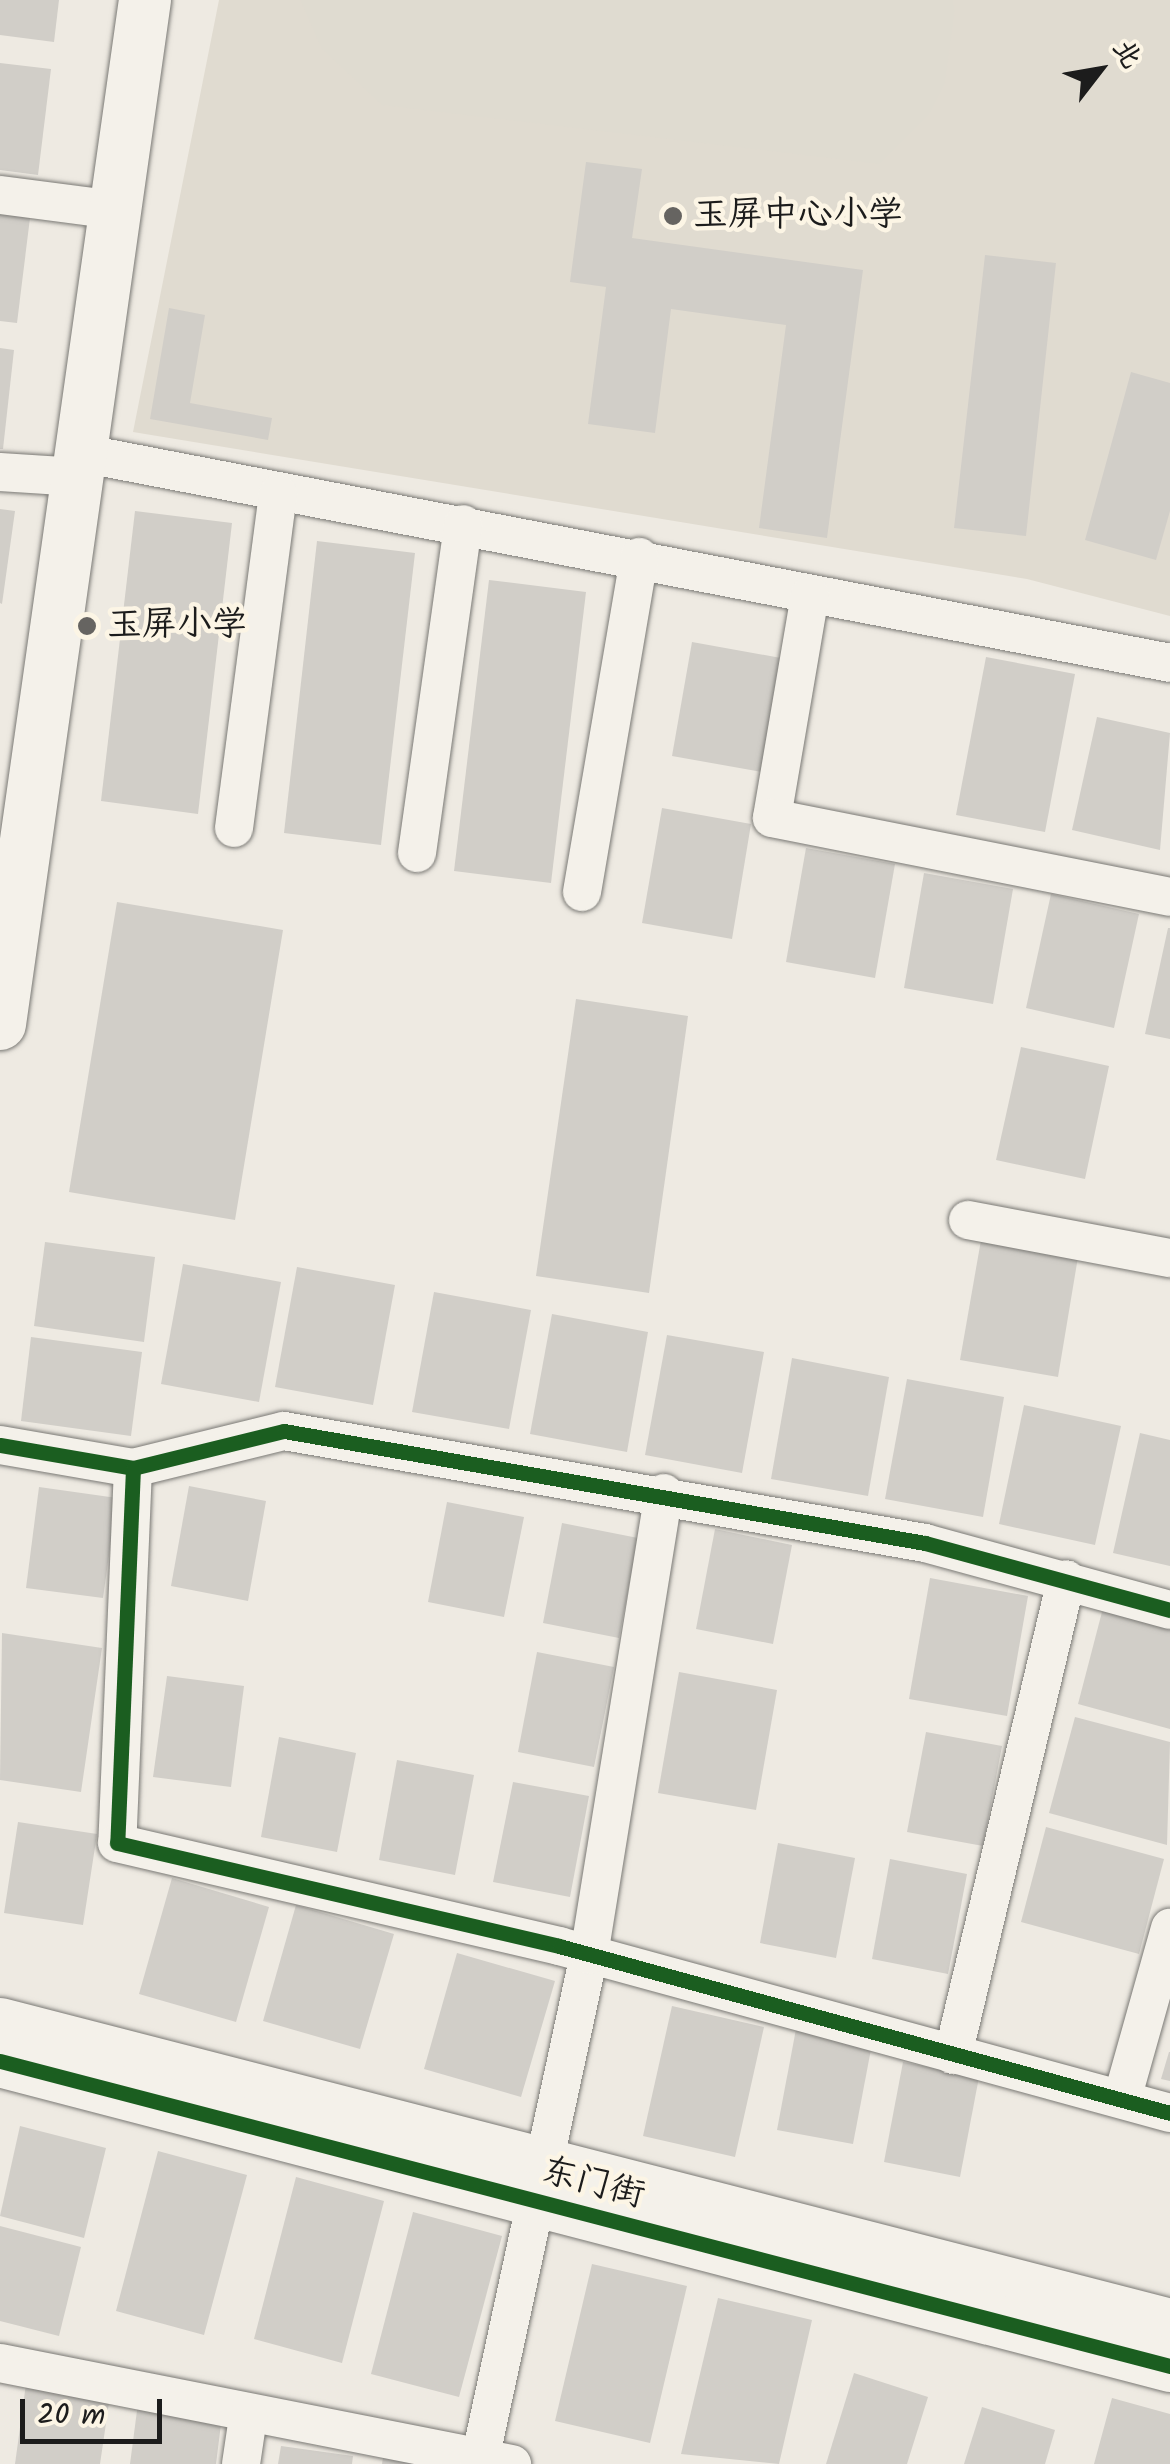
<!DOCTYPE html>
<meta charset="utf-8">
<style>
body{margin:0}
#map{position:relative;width:1170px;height:2464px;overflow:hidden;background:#eeeae2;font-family:Kalam,"LXGW WenKai TC",sans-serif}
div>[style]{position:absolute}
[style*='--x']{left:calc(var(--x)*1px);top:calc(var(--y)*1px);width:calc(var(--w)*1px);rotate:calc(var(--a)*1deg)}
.built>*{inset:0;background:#e0dbd0}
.green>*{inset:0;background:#dfdbd0}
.building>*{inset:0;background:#d1cec8}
.roads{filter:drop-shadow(0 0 2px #7a7975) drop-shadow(0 0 2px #7a7975)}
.street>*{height:38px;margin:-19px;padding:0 19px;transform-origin:19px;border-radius:19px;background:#f4f1ea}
.secondary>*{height:52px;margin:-26px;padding:0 26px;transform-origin:26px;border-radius:26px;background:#f4f1ea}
.cycleway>*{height:15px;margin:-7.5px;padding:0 7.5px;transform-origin:7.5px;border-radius:7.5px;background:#1b5e20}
.dots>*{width:28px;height:28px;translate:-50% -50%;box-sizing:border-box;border:5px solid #fcf5e5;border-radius:50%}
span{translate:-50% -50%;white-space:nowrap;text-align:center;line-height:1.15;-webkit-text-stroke:9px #fcf5e5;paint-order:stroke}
.poi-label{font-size:35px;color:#1c1c1c}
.left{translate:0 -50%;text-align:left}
.street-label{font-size:35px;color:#1c1c1c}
.north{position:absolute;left:1050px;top:20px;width:100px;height:100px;-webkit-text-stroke:8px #fcf5e5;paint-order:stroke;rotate:59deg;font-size:28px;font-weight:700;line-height:40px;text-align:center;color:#1c1c1c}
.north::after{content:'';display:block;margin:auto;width:35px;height:45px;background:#1c1c1c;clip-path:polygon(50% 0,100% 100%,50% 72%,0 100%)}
.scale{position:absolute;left:20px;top:2399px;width:142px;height:45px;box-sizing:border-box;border:5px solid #1c1c1c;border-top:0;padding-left:12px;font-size:30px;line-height:35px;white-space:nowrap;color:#1c1c1c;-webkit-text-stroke:8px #fcf5e5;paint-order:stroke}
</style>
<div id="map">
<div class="built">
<div style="clip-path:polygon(219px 0,1170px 0,1170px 616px,1027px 579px,133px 432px)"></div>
</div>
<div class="green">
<div style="clip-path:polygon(300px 0,953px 0,955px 11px,945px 84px,931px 112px,880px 164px,382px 105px,321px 48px)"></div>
</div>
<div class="building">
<div style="clip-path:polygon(0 0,59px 0,54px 42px,0 35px)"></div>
<div style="clip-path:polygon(0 63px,51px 69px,38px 175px,0 170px)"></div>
<div style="clip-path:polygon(586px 162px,642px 169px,632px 238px,863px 270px,827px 538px,759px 528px,786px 325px,671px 309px,655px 433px,588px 424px,606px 287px,570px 282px)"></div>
<div style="clip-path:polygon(0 214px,30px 218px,17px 323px,0 321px)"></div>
<div style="clip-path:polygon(985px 255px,1056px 263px,1026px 536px,954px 528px)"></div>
<div style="clip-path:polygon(169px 308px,205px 315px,190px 403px,272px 418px,268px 440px,150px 419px)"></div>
<div style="clip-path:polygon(0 348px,14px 350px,3px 449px,0 449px)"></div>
<div style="clip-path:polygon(1131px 372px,1170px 383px,1170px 511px,1156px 560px,1085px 540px)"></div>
<div style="clip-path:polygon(0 509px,15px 511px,2px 604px,0 603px)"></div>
<div style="clip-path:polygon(135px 511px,232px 523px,198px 814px,101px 801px)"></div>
<div style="clip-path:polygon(317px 541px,415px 553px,381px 845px,284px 833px)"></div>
<div style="clip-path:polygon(489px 580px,586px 592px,551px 883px,454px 871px)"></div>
<div style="clip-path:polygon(692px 642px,781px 658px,762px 772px,672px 756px)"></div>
<div style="clip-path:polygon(986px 657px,1075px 674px,1045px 832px,956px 815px)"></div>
<div style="clip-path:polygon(1097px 717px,1170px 733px,1160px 850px,1072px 830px)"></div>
<div style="clip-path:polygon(662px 808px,751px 824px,732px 939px,642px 923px)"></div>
<div style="clip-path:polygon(806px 848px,895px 864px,875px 978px,786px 962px)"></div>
<div style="clip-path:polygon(924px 873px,1013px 889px,993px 1004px,904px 988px)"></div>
<div style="clip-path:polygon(1051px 894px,1139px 914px,1114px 1028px,1026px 1008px)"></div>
<div style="clip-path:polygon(117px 902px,283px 930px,235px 1220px,69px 1192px)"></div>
<div style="clip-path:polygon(1168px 928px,1170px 928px,1170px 1039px,1145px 1034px)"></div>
<div style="clip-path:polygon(576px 999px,688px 1016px,649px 1293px,536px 1276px)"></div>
<div style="clip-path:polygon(1021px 1047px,1109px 1066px,1085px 1179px,996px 1160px)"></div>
<div style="clip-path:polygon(981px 1240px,1078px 1257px,1058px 1377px,960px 1360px)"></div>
<div style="clip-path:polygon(45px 1242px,155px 1257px,144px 1342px,34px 1326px)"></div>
<div style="clip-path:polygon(183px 1264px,281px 1282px,259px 1402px,161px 1384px)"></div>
<div style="clip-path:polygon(297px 1267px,395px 1285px,373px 1405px,275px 1387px)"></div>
<div style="clip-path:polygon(434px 1292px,531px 1310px,509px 1429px,412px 1412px)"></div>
<div style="clip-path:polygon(552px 1314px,648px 1332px,627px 1452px,530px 1434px)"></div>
<div style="clip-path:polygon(667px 1335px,764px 1352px,742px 1473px,645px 1455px)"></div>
<div style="clip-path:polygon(31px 1337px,142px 1352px,131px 1436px,21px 1421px)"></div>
<div style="clip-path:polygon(792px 1358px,889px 1377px,868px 1496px,771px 1479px)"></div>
<div style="clip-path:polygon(907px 1379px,1004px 1397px,983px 1517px,885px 1499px)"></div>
<div style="clip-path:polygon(1024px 1405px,1121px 1426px,1095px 1545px,999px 1524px)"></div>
<div style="clip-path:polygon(1140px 1433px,1170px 1440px,1170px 1566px,1113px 1553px)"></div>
<div style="clip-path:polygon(189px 1486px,266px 1501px,248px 1601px,171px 1586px)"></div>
<div style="clip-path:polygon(39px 1487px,117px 1498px,103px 1598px,26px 1588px)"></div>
<div style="clip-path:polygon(447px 1502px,524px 1517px,504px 1617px,428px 1602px)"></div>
<div style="clip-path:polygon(562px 1523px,638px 1538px,619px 1638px,543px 1623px)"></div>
<div style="clip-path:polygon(715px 1529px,792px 1545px,773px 1644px,696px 1629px)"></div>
<div style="clip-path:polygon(930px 1578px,1028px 1596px,1007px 1716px,909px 1699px)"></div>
<div style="clip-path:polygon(1103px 1608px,1170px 1626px,1170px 1729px,1078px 1704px)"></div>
<div style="clip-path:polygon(2px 1633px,102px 1648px,81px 1792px,0 1780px)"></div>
<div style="clip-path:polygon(537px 1652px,614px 1667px,594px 1767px,518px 1752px)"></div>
<div style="clip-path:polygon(679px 1672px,777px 1690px,756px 1810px,658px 1793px)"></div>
<div style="clip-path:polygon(167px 1676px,244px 1686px,231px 1787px,153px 1777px)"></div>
<div style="clip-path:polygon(1075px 1717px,1170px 1742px,1167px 1845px,1049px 1813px)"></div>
<div style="clip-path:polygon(926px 1732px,1002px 1746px,983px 1846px,907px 1832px)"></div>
<div style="clip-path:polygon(279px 1737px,356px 1753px,337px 1852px,261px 1837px)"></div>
<div style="clip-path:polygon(397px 1760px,474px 1775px,455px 1875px,379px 1860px)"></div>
<div style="clip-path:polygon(513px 1782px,589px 1796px,570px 1897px,493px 1882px)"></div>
<div style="clip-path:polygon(18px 1822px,97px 1834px,83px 1925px,4px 1913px)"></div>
<div style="clip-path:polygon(1046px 1827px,1164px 1859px,1139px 1954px,1021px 1922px)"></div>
<div style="clip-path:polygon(778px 1843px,855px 1858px,836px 1958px,760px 1943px)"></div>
<div style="clip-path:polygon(890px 1859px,967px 1874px,948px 1974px,872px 1959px)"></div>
<div style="clip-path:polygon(172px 1878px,269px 1907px,236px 2022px,139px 1994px)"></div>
<div style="clip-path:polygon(296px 1905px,394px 1934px,360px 2049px,263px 2021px)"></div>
<div style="clip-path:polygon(457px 1953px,555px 1981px,521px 2097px,424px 2069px)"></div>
<div style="clip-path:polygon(672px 2006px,764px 2027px,735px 2157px,643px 2136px)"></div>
<div style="clip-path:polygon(796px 2029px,872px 2044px,853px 2144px,777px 2130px)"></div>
<div style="clip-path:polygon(1169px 2052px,1170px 2052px,1170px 2081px,1161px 2079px)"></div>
<div style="clip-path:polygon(903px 2062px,979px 2077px,960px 2177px,884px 2162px)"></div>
<div style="clip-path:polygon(20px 2126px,106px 2148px,84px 2238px,0 2216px)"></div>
<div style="clip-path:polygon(158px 2151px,247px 2175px,204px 2335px,116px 2311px)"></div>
<div style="clip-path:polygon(296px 2177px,384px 2201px,342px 2363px,254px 2339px)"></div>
<div style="clip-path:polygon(413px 2212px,502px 2236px,459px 2397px,371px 2374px)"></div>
<div style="clip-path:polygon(0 2226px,81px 2247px,59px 2336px,0 2321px)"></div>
<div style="clip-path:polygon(592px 2264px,687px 2286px,650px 2443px,555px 2421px)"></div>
<div style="clip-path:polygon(718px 2298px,812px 2320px,779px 2464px,681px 2454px)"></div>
<div style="clip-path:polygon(854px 2373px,928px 2397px,907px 2464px,826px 2464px)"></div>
<div style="clip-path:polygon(26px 2384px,110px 2396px,100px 2464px,15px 2464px)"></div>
<div style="clip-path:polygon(1112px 2398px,1170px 2414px,1170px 2464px,1094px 2464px)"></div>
<div style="clip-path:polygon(138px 2403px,222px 2416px,216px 2464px,130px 2464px)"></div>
<div style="clip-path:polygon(982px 2407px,1055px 2430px,1045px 2464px,964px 2464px)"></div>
<div style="clip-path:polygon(281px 2446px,353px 2456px,352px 2464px,278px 2464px)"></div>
<div style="clip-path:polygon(383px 2457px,411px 2462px,411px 2464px,382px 2464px)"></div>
</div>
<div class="roads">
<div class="street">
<div style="--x:0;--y:195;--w:116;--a:7.4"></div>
<div style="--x:81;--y:453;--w:1109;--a:10.91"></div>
<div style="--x:0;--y:472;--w:78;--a:3.7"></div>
<div style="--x:810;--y:595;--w:226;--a:99.7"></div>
<div style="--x:772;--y:818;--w:406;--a:11.2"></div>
<div style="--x:234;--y:828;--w:337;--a:-82.5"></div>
<div style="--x:417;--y:853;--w:332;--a:-82"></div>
<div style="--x:582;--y:892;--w:340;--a:-80.3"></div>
<div style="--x:968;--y:1220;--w:206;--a:10.7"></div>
<div style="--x:0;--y:1445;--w:135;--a:9.8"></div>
<div style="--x:133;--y:1468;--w:155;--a:-13.8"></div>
<div style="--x:284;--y:1431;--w:651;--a:9.91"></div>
<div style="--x:925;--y:1543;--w:254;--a:15.3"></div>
<div style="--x:133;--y:1468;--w:375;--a:92.4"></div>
<div style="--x:117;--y:1843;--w:454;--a:13.1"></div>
<div style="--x:559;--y:1946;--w:633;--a:15.29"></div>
<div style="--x:953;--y:2055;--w:489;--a:-76.6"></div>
<div style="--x:1122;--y:2099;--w:178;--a:-74.3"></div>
<div style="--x:0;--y:2363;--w:522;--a:11.16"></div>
<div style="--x:241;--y:2464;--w:48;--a:-81.5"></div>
<div style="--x:479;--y:2464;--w:521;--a:-77.81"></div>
<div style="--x:589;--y:1955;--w:468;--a:-80.8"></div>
</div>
<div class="secondary">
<div style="--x:0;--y:1024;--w:1034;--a:-81.94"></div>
<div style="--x:0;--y:2024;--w:1208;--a:14.43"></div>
<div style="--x:0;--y:2061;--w:1209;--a:14.61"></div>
</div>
</div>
<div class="cycleway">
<div style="--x:0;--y:1445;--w:135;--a:9.8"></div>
<div style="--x:133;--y:1468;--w:155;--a:-13.8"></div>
<div style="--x:284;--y:1431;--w:651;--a:9.91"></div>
<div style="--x:925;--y:1543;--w:254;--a:15.3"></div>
<div style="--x:133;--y:1468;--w:375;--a:92.4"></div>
<div style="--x:117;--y:1843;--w:454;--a:13.1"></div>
<div style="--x:559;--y:1946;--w:633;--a:15.29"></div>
<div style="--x:0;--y:2061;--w:1209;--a:14.61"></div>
</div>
<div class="dots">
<div style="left:673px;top:216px;background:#666461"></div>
<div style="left:87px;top:626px;background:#666461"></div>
</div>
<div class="poi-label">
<span class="left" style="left:693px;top:216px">玉屏中心小学</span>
<span class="left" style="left:107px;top:626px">玉屏小学</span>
</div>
<div class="street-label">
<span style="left:593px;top:2184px;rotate:15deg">东门街</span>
</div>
<div class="north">北</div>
<div class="scale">20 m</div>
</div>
